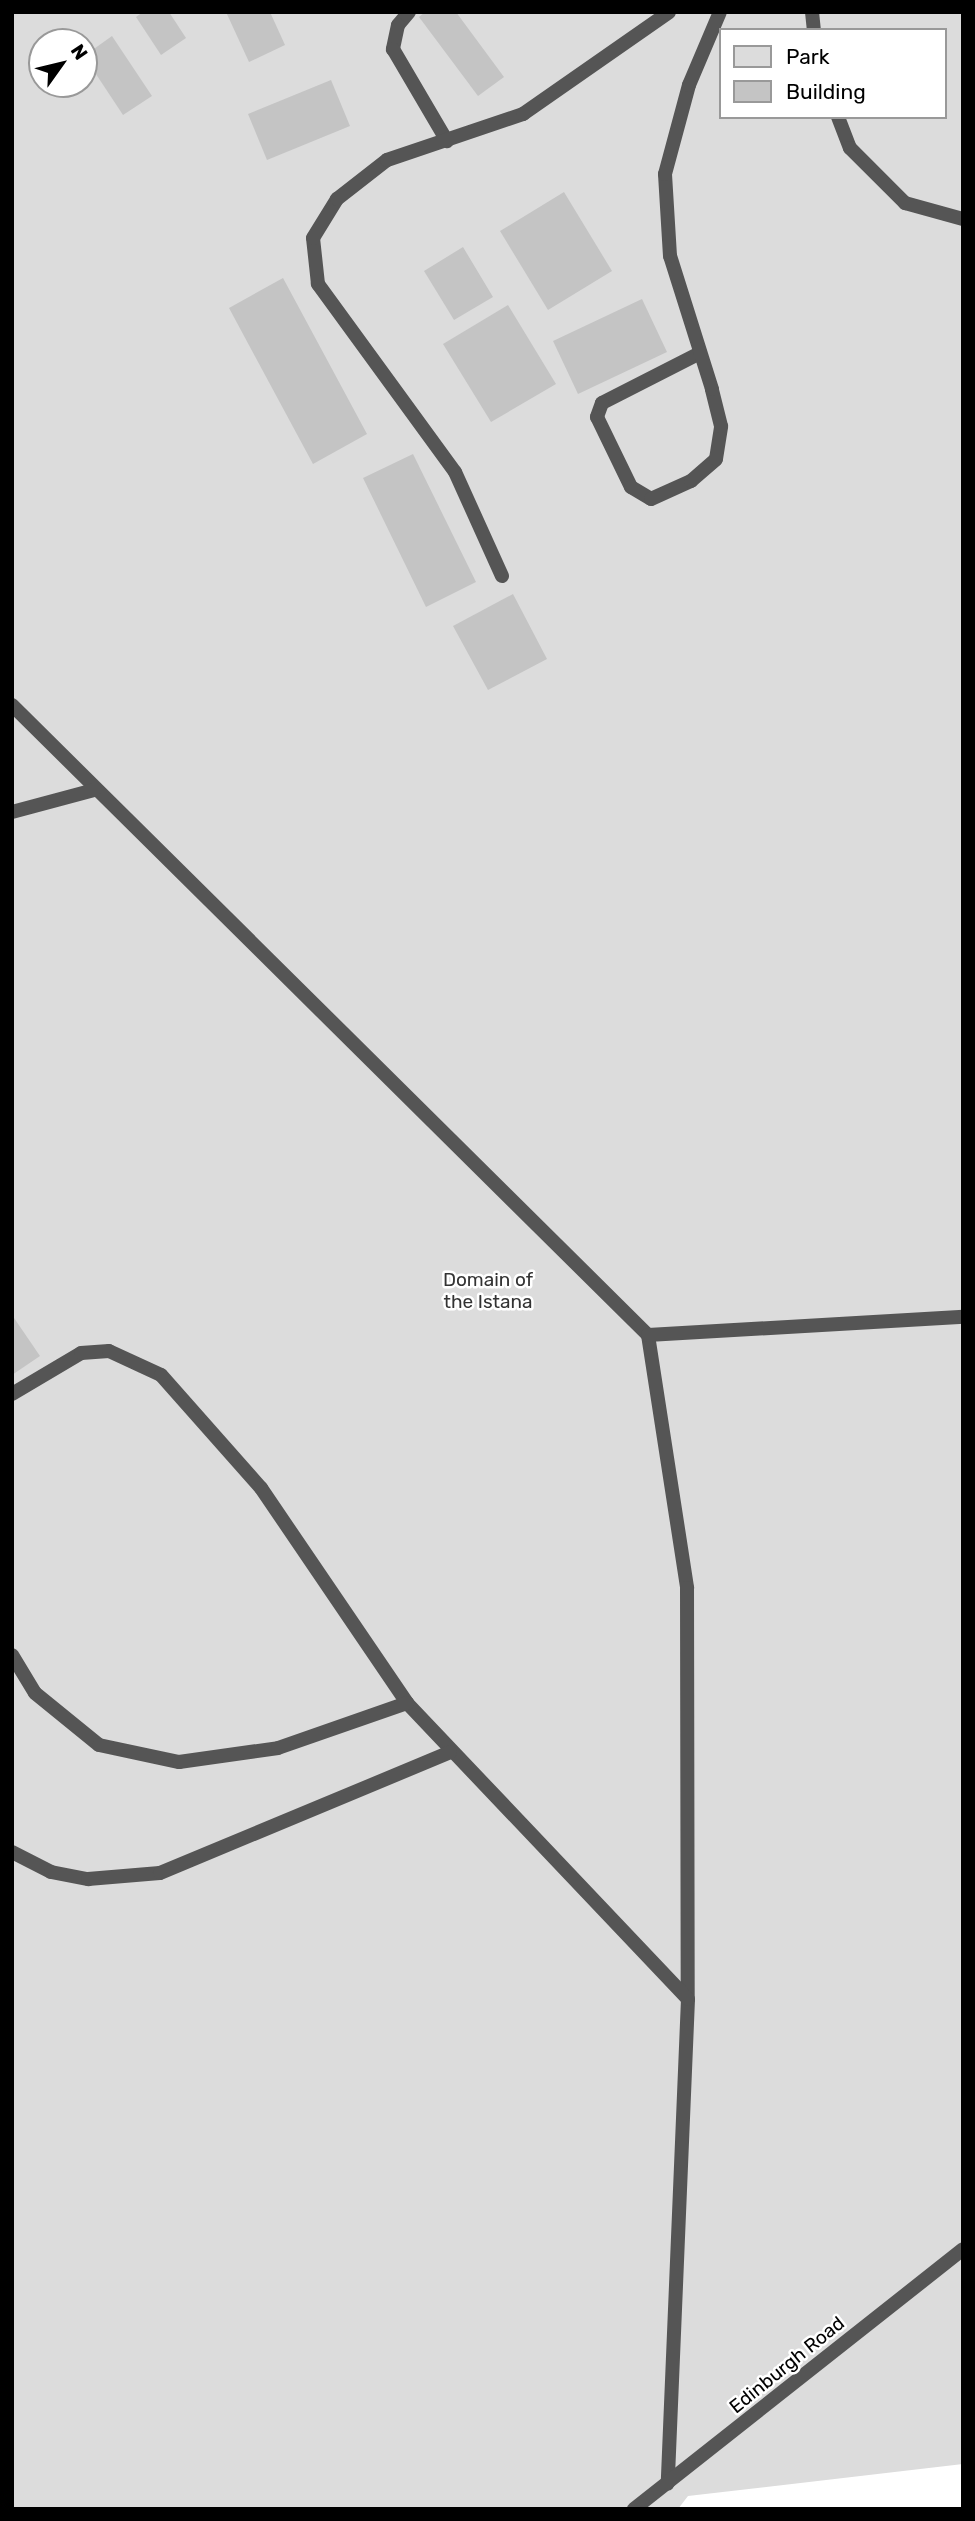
<!DOCTYPE html>
<style>
body{margin:0}
#map{position:relative;width:975px;height:2521px;overflow:hidden;background:#fff;font-family:Rubik,sans-serif}
div>[style]{position:absolute}
[style*='--x']{left:calc(var(--x)*1px);top:calc(var(--y)*1px);width:calc(var(--w)*1px);rotate:calc(var(--a)*1deg)}
.green>*{inset:0;background:#dcdcdc}
.building>*{inset:0;background:#c4c4c4}
.lane>*{height:14px;margin:-7px;padding:0 7px;transform-origin:7px;border-radius:7px;background:#555}
span{translate:-50% -50%;white-space:nowrap;text-align:center;line-height:1.15;-webkit-text-stroke:5px #fff;paint-order:stroke}
.park-label{font-size:19px;color:#333}
.street-label{font-size:19px;color:#000}
.frame{position:absolute;inset:0;border:14px solid #000;pointer-events:none}
.legend{position:absolute;left:719px;top:28px;width:228px;height:91px;box-sizing:border-box;background:#fff;border:2px solid #999;margin:0;padding:9px 12px;list-style:none;font-size:21px;color:#000}
.legend li{display:flex;align-items:center;gap:14px;height:35px}
.legend b{width:35px;border:2px solid #999}
.north{position:absolute;left:28px;top:28px;width:70px;height:70px;box-sizing:border-box;background:#fff;border:2px solid #999;border-radius:50%;rotate:56deg;font-size:19px;font-weight:700;line-height:28px;text-align:center;color:#000}
.north::after{content:'';display:block;margin:auto;width:24px;height:32px;background:#000;clip-path:polygon(50% 0,100% 100%,50% 72%,0 100%)}
</style>
<div id="map">
<div class="green">
<div style="clip-path:polygon(evenodd,12px 12px,963px 12px,963px 2464px,688px 2496px,678px 2509px,12px 2509px,12px 12px,721px 30px,945px 30px,945px 117px,721px 117px,721px 30px,12px 12px,42px 42px,84px 42px,84px 84px,42px 84px,42px 42px)"></div>
</div>
<div class="building">
<div style="clip-path:polygon(143px 12px,169px 12px,186px 38px,161px 55px,136px 17px)"></div>
<div style="clip-path:polygon(226px 12px,270px 12px,285px 45px,249px 62px)"></div>
<div style="clip-path:polygon(425px 12px,456px 12px,504px 77px,478px 96px,419px 17px)"></div>
<div style="clip-path:polygon(112px 36px,152px 96px,123px 115px,84px 56px)"></div>
<div style="clip-path:polygon(331px 80px,350px 126px,267px 160px,248px 114px)"></div>
<div style="clip-path:polygon(564px 192px,612px 271px,548px 310px,500px 231px)"></div>
<div style="clip-path:polygon(463px 247px,493px 297px,454px 320px,424px 271px)"></div>
<div style="clip-path:polygon(283px 278px,367px 434px,313px 464px,229px 308px)"></div>
<div style="clip-path:polygon(642px 299px,667px 352px,578px 394px,553px 341px)"></div>
<div style="clip-path:polygon(508px 305px,556px 384px,491px 422px,443px 344px)"></div>
<div style="clip-path:polygon(413px 454px,476px 582px,426px 607px,363px 478px)"></div>
<div style="clip-path:polygon(513px 594px,547px 659px,488px 690px,453px 626px)"></div>
<div style="clip-path:polygon(12px 1315px,40px 1356px,12px 1375px)"></div>
</div>
<div class="lane">
<div style="--x:409;--y:12;--w:17;--a:130"></div>
<div style="--x:398;--y:25;--w:25;--a:102"></div>
<div style="--x:393;--y:49;--w:107;--a:59.6"></div>
<div style="--x:812;--y:12;--w:18;--a:84"></div>
<div style="--x:838;--y:117;--w:33;--a:69"></div>
<div style="--x:850;--y:148;--w:78;--a:45"></div>
<div style="--x:905;--y:203;--w:60;--a:15.4"></div>
<div style="--x:700;--y:353;--w:110;--a:153"></div>
<div style="--x:602;--y:403;--w:15;--a:110"></div>
<div style="--x:597;--y:417;--w:78;--a:64.1"></div>
<div style="--x:631;--y:487;--w:23;--a:31"></div>
<div style="--x:651;--y:499;--w:44;--a:-24.2"></div>
<div style="--x:691;--y:481;--w:33;--a:-41"></div>
<div style="--x:716;--y:459;--w:33;--a:-81"></div>
<div style="--x:721;--y:426;--w:38;--a:-104"></div>
<div style="--x:712;--y:389;--w:139;--a:-107.5"></div>
<div style="--x:670;--y:256;--w:82;--a:-93.5"></div>
<div style="--x:665;--y:174;--w:92;--a:-74.9"></div>
<div style="--x:689;--y:85;--w:79;--a:-67"></div>
<div style="--x:502;--y:576;--w:114;--a:-114.3"></div>
<div style="--x:455;--y:472;--w:233;--a:-126.1"></div>
<div style="--x:318;--y:284;--w:46;--a:-96.2"></div>
<div style="--x:313;--y:238;--w:46;--a:-58.4"></div>
<div style="--x:337;--y:199;--w:63;--a:-38"></div>
<div style="--x:387;--y:160;--w:144;--a:-18.7"></div>
<div style="--x:523;--y:114;--w:178;--a:-34.9"></div>
<div style="--x:12;--y:705;--w:895;--a:44.73"></div>
<div style="--x:648;--y:1335;--w:256;--a:81.2"></div>
<div style="--x:687;--y:1588;--w:411;--a:89.9"></div>
<div style="--x:688;--y:1999;--w:485;--a:92.4"></div>
<div style="--x:12;--y:812;--w:85;--a:-15"></div>
<div style="--x:648;--y:1335;--w:316;--a:-3.3"></div>
<div style="--x:12;--y:1394;--w:80;--a:-30.7"></div>
<div style="--x:81;--y:1353;--w:28;--a:-4"></div>
<div style="--x:109;--y:1351;--w:57;--a:24.8"></div>
<div style="--x:161;--y:1375;--w:151;--a:48.5"></div>
<div style="--x:261;--y:1488;--w:260;--a:55.8"></div>
<div style="--x:407;--y:1703;--w:408;--a:46.5"></div>
<div style="--x:12;--y:1655;--w:44;--a:58.8"></div>
<div style="--x:35;--y:1693;--w:82;--a:39.1"></div>
<div style="--x:99;--y:1745;--w:82;--a:12"></div>
<div style="--x:179;--y:1762;--w:100;--a:-8"></div>
<div style="--x:278;--y:1748;--w:137;--a:-19.2"></div>
<div style="--x:12;--y:1852;--w:44;--a:27.1"></div>
<div style="--x:51;--y:1872;--w:38;--a:11"></div>
<div style="--x:88;--y:1879;--w:72;--a:-4.8"></div>
<div style="--x:160;--y:1873;--w:314;--a:-22.6"></div>
<div style="--x:634;--y:2509;--w:419;--a:-38.3"></div>
</div>
<div class="park-label">
<span style="left:488px;top:1291px">Domain of<br>the Istana</span>
</div>
<div class="street-label">
<span style="left:787px;top:2365px;rotate:-39deg">Edinburgh Road</span>
</div>
<div class="frame"></div>
<ul class="legend">
<li><b style="height:19px;background:#dcdcdc"></b>Park</li>
<li><b style="height:19px;background:#c4c4c4"></b>Building</li>
</ul>
<div class="north">N</div>
</div>
